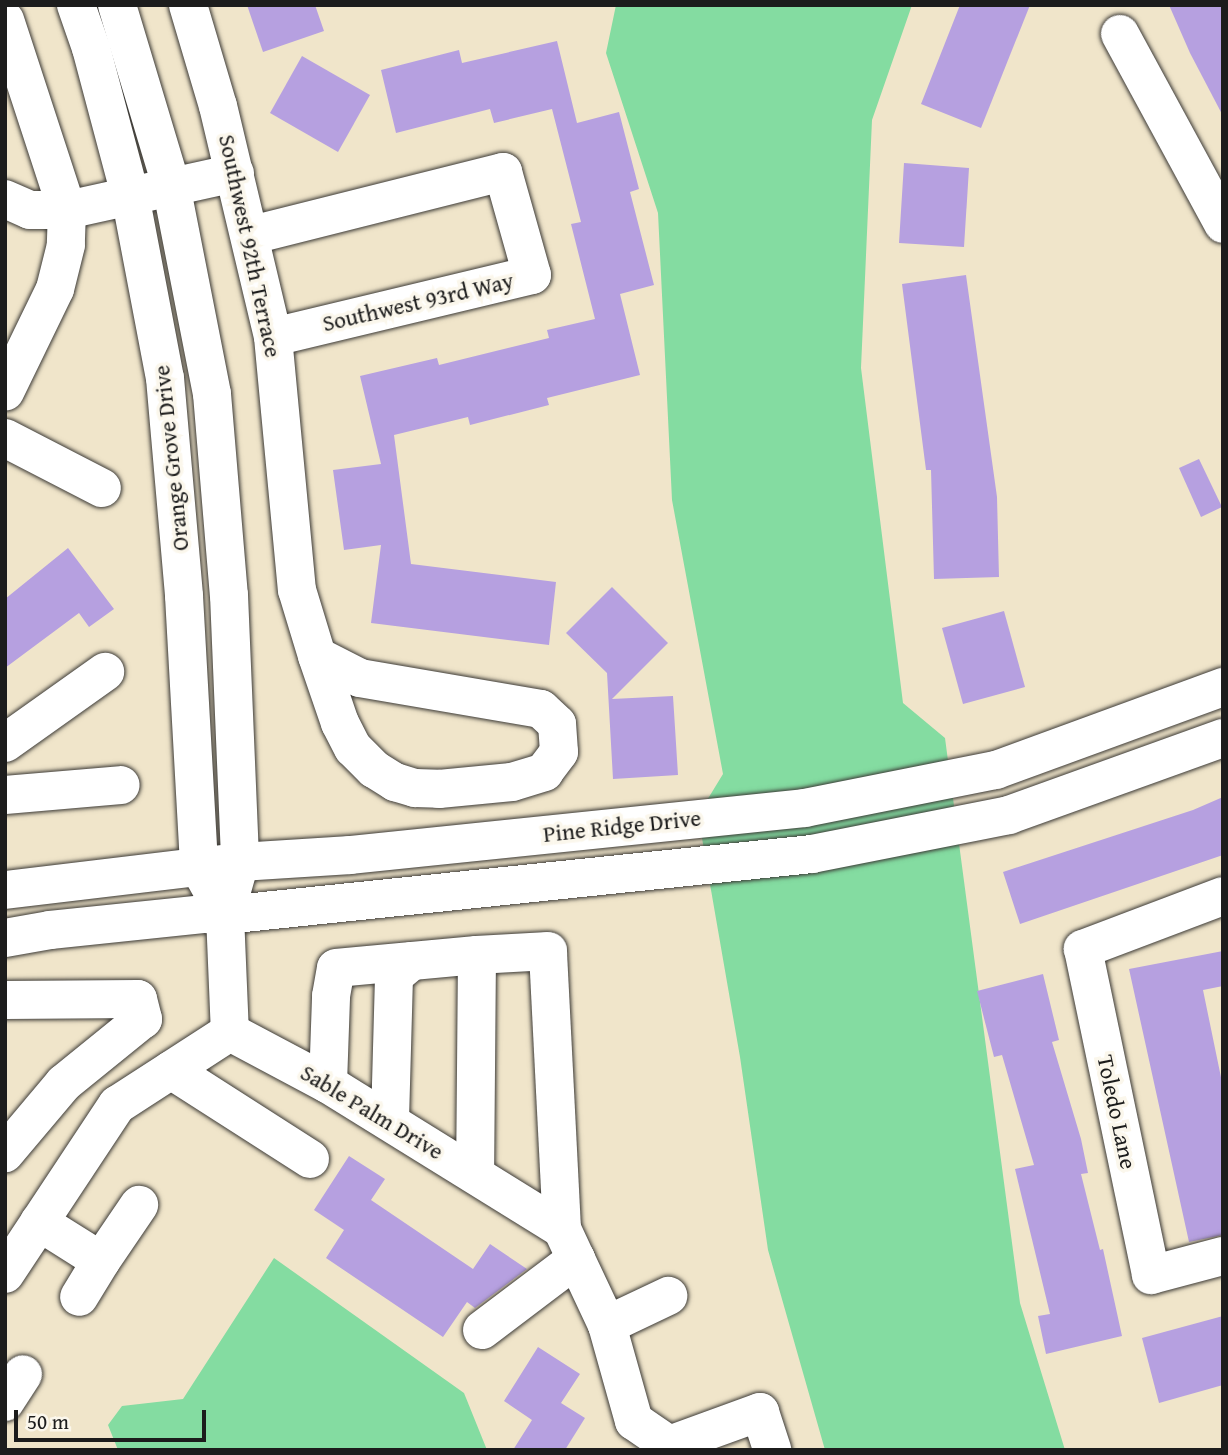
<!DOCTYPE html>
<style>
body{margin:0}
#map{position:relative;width:1228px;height:1455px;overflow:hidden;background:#f0e5ca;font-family:"Gentium Book Plus",serif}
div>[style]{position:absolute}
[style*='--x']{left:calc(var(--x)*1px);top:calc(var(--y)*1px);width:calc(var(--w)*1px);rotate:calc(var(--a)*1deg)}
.green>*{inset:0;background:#84dca1}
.building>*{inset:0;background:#b6a0e0}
.roads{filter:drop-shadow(0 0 2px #3c3a36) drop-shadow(0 0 2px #3c3a36)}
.minor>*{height:38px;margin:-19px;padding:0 19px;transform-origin:19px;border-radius:19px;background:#fff}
span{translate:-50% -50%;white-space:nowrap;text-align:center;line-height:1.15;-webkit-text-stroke:7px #fbf7ec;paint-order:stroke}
.street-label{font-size:23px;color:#1c1c1c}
.frame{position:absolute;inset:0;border:7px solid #1c1c1c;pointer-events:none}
.scale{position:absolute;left:14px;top:1410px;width:192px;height:32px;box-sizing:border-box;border:4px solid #1c1c1c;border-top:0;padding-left:9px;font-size:21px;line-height:24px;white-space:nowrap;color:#1c1c1c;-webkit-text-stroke:5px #fbf7ec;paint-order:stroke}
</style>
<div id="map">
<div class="green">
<div style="clip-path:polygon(616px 5px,912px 5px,872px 120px,861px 368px,903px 703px,945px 738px,1020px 1303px,1065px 1450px,825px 1450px,768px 1250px,740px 1057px,698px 815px,723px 774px,672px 500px,658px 213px,606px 53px)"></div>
<div style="clip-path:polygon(274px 1258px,464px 1393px,487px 1450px,118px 1450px,108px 1425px,122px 1406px,183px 1399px)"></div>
</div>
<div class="building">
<div style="clip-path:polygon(247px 5px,315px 5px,324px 31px,263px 52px)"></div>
<div style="clip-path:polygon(960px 5px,1030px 5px,981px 128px,921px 104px)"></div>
<div style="clip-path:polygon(1169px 5px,1223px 5px,1223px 116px,1190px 53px)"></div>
<div style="clip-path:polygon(557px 41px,577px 123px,619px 112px,639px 189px,630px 192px,654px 285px,620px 294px,640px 375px,547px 398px,549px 405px,470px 425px,468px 417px,394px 435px,411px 564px,556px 582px,549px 645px,371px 623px,381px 545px,344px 550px,333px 470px,381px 464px,360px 376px,437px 358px,439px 365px,549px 338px,547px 330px,595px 319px,571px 224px,581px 222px,552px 109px,494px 123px,490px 109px,396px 133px,381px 70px,459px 50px,462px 63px)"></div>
<div style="clip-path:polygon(302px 56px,370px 95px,338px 152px,270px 113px)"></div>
<div style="clip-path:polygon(904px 163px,969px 168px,964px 247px,899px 243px)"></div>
<div style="clip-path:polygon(966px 275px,997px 497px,999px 577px,934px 579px,931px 470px,926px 470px,902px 284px)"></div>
<div style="clip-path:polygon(1199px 459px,1222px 507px,1201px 517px,1179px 468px)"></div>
<div style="clip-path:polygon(68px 548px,114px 609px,89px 627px,79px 613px,5px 668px,5px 599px)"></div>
<div style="clip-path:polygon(612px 587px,668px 643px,612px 699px,673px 696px,678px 775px,613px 779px,607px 673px,566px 633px)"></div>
<div style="clip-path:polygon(1004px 611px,1025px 687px,963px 704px,942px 628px)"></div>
<div style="clip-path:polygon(1223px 797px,1223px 855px,1020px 924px,1003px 872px,1193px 810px)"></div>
<div style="clip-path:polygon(1223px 951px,1223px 986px,1203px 990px,1223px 1087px,1223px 1235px,1189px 1242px,1129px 969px)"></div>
<div style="clip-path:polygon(1043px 974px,1059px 1040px,1052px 1042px,1081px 1139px,1088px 1173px,1081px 1174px,1100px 1250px,1103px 1249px,1122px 1336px,1046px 1354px,1038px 1316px,1050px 1314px,1015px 1169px,1034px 1165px,1002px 1055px,994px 1057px,977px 991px)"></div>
<div style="clip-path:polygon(349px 1156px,385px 1179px,371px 1200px,473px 1269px,490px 1244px,527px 1269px,475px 1308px,467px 1302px,443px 1337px,326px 1258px,344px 1230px,314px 1210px)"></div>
<div style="clip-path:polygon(1223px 1316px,1223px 1385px,1159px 1403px,1142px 1338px)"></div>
<div style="clip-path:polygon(538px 1347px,580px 1374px,561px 1403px,585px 1418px,565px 1450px,513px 1450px,532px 1420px,504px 1401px)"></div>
</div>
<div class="roads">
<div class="minor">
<div style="--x:76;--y:5;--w:46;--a:70.8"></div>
<div style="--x:91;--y:48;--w:152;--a:75.1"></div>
<div style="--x:130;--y:195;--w:186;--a:79.2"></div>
<div style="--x:165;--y:378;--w:219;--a:85"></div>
<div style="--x:184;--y:596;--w:271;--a:86.8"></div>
<div style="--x:199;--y:867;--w:25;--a:61"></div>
<div style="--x:117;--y:5;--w:188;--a:73.3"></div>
<div style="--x:171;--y:185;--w:213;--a:78.9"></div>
<div style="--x:212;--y:394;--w:202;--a:85.2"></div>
<div style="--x:229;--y:595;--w:267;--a:87.6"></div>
<div style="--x:240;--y:862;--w:55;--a:105.8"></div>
<div style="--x:225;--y:915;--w:117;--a:87.6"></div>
<div style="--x:188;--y:5;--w:105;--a:73.5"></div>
<div style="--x:218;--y:106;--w:237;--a:76.6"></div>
<div style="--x:273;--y:337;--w:254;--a:84.6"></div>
<div style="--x:297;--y:590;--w:69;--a:73.1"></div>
<div style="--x:317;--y:656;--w:71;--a:71.1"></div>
<div style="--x:340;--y:723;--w:28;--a:63"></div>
<div style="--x:353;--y:748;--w:30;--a:45"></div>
<div style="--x:374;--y:769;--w:25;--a:32"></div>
<div style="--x:395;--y:782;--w:21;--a:17"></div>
<div style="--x:415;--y:788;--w:24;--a:2"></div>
<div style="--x:439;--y:789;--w:73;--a:-5.5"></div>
<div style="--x:512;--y:782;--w:34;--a:-17"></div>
<div style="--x:544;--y:772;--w:25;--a:-53"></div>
<div style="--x:559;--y:752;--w:28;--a:-94"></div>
<div style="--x:557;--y:724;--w:22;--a:-137"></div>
<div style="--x:541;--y:709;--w:184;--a:-170.3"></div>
<div style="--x:360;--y:678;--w:48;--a:-152.9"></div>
<div style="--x:5;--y:20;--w:200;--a:71.9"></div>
<div style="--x:67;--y:210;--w:172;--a:-12.4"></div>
<div style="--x:1120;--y:34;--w:216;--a:61.5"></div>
<div style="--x:5;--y:199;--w:27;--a:24"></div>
<div style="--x:30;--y:210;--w:37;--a:0"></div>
<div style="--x:67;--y:210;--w:35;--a:92"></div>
<div style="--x:66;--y:245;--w:45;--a:104"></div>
<div style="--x:55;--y:289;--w:114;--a:115.9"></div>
<div style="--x:252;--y:235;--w:259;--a:-14.1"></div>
<div style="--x:503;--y:172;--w:107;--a:74.3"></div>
<div style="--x:532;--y:275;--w:266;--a:166.5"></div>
<div style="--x:5;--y:438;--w:109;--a:27.3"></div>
<div style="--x:5;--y:743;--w:123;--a:-35.4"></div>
<div style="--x:5;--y:795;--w:116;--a:-4.9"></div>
<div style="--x:5;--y:890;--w:237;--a:-6.8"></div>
<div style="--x:240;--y:862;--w:111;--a:-3.6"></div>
<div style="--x:351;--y:855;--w:456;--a:-5.9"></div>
<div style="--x:805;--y:808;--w:195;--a:-11.3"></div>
<div style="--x:996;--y:770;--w:242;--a:-20.1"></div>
<div style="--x:1223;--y:896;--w:150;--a:159.3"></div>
<div style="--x:1083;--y:949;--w:333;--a:78.2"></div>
<div style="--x:1151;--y:1275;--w:74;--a:-14.8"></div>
<div style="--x:5;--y:938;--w:46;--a:-10.1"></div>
<div style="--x:50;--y:930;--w:156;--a:-5.9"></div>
<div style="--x:205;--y:914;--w:20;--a:3"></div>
<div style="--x:225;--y:915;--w:590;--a:-5.93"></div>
<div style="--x:812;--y:854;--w:201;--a:-11.2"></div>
<div style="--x:1009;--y:815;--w:227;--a:-19.8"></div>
<div style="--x:5;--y:1000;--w:133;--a:-0.4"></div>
<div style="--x:138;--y:999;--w:21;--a:76"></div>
<div style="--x:143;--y:1019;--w:102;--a:141"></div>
<div style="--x:64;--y:1083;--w:92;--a:130.1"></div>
<div style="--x:171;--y:1070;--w:165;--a:32.6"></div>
<div style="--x:328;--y:1084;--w:88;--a:-88"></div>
<div style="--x:331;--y:996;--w:28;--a:-80"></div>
<div style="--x:336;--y:968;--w:76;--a:-5.3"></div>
<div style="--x:390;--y:1120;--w:144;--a:-88.4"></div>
<div style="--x:394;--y:976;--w:23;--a:-40"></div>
<div style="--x:412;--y:961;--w:65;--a:-5.3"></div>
<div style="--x:477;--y:955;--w:219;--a:90.5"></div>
<div style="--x:39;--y:1222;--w:73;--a:32.2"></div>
<div style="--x:101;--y:1261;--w:42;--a:121.4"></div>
<div style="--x:576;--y:1259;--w:73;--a:64.8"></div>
<div style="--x:607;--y:1325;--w:68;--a:-25.4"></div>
<div style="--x:101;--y:1261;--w:68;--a:-55.8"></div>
<div style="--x:5;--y:1274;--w:203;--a:-56.5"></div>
<div style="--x:117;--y:1105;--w:135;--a:-32.9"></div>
<div style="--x:230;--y:1032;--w:111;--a:28"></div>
<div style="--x:328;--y:1084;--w:275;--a:31.8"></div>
<div style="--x:562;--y:1229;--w:278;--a:-92.9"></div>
<div style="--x:548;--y:951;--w:71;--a:176.8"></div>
<div style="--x:607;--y:1325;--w:100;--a:74.3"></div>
<div style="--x:634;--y:1421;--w:42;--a:34.4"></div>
<div style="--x:669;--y:1445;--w:97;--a:-19.9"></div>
<div style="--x:760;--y:1412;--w:40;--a:72"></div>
<div style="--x:482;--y:1330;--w:118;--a:-37.1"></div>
<div style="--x:576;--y:1259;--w:33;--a:-115"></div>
<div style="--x:5;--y:1402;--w:33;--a:-57"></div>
</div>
</div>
<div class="street-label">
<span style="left:250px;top:246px;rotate:78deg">Southwest 92th Terrace</span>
<span style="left:418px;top:302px;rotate:-13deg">Southwest 93rd Way</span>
<span style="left:171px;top:458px;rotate:-96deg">Orange Grove Drive</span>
<span style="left:622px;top:826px;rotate:-6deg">Pine Ridge Drive</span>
<span style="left:372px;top:1112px;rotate:31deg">Sable Palm Drive</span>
<span style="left:1117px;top:1112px;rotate:78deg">Toledo Lane</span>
</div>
<div class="frame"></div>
<div class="scale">50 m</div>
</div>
